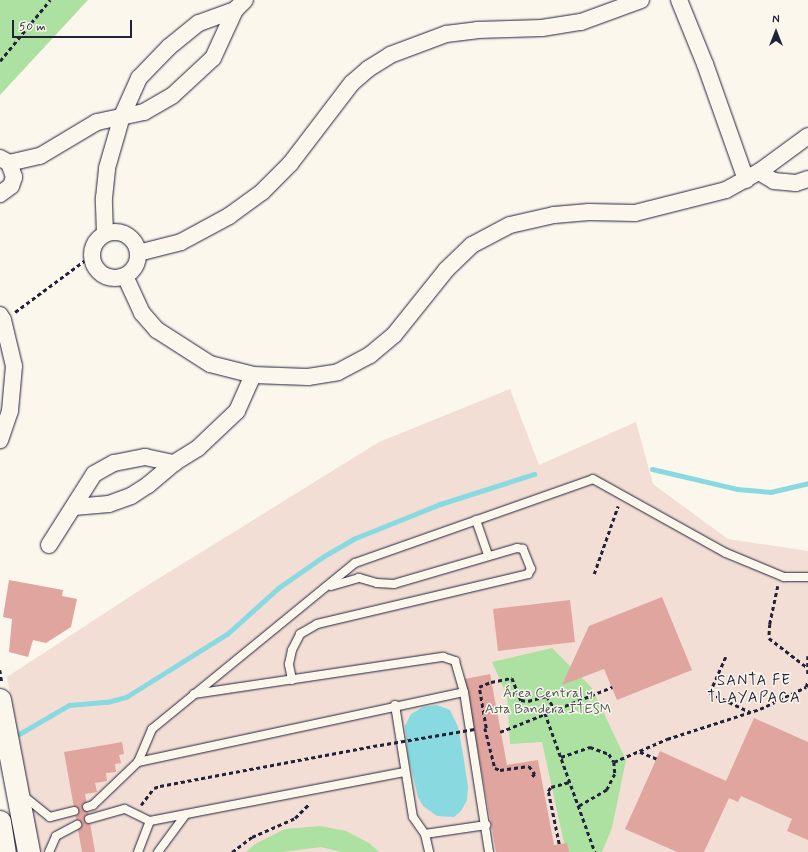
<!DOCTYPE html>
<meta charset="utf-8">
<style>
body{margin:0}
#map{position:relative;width:808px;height:852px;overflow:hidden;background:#fbf7ec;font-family:Mynerve,sans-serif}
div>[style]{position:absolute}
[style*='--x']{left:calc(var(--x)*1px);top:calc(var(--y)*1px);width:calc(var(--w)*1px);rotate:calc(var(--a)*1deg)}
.built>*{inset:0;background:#f3ded5}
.green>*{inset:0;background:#ade1a2}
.water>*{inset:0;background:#88dae0}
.stream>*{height:5px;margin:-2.5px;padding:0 2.5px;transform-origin:2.5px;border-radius:2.5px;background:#88dae0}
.building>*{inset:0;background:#dfa59e}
.path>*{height:2.5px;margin-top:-1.25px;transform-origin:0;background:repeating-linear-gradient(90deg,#22223b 0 4px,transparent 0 7px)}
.roads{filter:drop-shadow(0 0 1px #22223b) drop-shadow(0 0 1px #22223b)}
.lane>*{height:8px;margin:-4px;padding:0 4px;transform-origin:4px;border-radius:4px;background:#fbf7ec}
.street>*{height:16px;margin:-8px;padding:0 8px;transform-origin:8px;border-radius:8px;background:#fbf7ec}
.street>.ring{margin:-8px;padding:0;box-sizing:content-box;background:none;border:16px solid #fbf7ec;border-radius:50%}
.highway>*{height:22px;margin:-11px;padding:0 11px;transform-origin:11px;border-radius:11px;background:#fbf7ec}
.path-bridge>*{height:2.5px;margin-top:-1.25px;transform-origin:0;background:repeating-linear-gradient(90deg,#22223b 0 4px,transparent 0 7px)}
span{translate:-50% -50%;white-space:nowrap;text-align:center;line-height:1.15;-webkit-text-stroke:3px #fbf7ec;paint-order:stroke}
.park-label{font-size:14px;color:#4c5b5a}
.neighbourhood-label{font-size:15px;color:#22223b;letter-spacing:1px}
.north{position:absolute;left:756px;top:12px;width:40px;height:40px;-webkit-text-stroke:3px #fbf7ec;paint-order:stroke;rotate:0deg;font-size:11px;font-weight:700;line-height:16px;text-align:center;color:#22223b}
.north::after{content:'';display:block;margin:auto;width:14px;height:18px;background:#22223b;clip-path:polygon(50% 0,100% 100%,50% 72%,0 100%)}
.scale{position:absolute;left:12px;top:20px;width:120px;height:18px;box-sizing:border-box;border:2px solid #22223b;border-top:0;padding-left:5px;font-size:12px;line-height:14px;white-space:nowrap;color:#22223b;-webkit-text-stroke:3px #fbf7ec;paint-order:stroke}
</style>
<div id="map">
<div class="built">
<div style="clip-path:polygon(510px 389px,539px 465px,636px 422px,653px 484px,728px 539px,808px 551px,808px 852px,39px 852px,7px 677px,140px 590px,379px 442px)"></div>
</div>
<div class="green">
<div style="clip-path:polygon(0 0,88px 0,0 95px)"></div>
<div style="clip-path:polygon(552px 648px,592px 688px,626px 760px,612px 828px,602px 852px,566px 852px,542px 742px,510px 744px,507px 696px,492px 662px)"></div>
<div style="clip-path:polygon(320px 826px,346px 831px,369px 843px,379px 852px,341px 852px,321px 847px,283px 852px,246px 852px,255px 844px,285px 829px)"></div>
</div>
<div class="water">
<div style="clip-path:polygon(437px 705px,450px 710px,458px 727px,463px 754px,468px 787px,467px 800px,461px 811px,454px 817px,437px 816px,423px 806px,418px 797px,408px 756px,405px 726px,411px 714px,423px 707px)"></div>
</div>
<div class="stream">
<div style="--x:652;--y:469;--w:87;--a:13.2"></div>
<div style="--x:737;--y:489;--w:33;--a:5"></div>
<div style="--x:770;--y:492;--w:39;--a:-13"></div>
<div style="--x:19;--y:734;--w:58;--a:-30.1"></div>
<div style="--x:69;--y:705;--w:38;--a:-5"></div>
<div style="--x:107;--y:702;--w:20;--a:-15"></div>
<div style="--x:126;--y:697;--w:119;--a:-32"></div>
<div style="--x:227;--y:634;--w:69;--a:-42"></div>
<div style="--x:278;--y:588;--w:56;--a:-34.8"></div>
<div style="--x:324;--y:556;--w:34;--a:-30"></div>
<div style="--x:353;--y:539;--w:94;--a:-21.9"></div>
<div style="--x:440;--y:504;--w:99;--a:-17.7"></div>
</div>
<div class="building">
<div style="clip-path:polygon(9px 580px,63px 590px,62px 596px,77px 599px,71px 627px,46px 643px,33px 640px,28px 657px,9px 652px,12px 619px,3px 617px)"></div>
<div style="clip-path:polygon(662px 597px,692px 670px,617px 700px,604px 669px,562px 685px,589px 626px)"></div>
<div style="clip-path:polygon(570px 600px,575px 642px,498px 651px,493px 609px)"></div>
<div style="clip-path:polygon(490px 674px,507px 765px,538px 760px,554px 845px,567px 843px,569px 852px,496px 852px,465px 679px)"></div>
<div style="clip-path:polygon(754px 718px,808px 742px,808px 840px,787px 831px,792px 819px,741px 796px,738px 802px,729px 798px,704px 852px,677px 852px,625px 829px,660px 751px,726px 781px)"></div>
<div style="clip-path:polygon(122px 742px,124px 754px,119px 755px,121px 763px,115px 764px,116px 772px,106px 773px,107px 781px,95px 783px,97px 792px,85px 794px,95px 852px,82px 852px,64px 752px)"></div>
</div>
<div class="path">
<div style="--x:0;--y:61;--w:79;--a:-50.7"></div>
<div style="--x:15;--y:312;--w:96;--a:-36.5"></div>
<div style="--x:594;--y:574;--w:72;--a:-70.6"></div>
<div style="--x:778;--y:586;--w:39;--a:102"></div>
<div style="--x:770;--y:624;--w:14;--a:94"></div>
<div style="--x:769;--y:638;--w:49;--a:37.6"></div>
<div style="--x:808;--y:656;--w:18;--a:90"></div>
<div style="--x:726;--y:657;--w:39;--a:114"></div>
<div style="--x:710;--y:693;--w:44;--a:25.4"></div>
<div style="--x:0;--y:670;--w:12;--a:81"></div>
<div style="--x:545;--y:713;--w:148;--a:70.2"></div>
<div style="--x:485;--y:728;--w:41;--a:76"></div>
<div style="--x:495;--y:768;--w:5;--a:22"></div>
<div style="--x:500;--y:770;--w:29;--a:-8"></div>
<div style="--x:529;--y:766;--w:10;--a:53"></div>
<div style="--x:535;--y:774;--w:6;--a:135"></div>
<div style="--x:486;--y:728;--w:42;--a:-99.7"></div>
<div style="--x:479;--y:687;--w:13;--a:-23"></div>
<div style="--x:491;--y:682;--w:21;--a:-11"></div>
<div style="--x:512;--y:678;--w:24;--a:68"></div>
<div style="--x:521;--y:700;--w:7;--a:8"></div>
<div style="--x:528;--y:701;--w:20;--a:-15"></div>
<div style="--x:547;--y:696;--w:16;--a:60"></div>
<div style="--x:500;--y:732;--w:121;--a:-21.9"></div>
<div style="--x:640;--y:752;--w:18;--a:22"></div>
<div style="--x:561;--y:757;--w:31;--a:-19"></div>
<div style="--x:590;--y:747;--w:20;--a:20"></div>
<div style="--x:609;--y:754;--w:9;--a:58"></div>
<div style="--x:614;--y:762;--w:12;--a:85"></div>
<div style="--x:615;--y:774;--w:18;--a:117"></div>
<div style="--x:607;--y:790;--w:32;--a:150"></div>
<div style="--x:614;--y:762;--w:58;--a:-23.5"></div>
<div style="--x:667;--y:739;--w:98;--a:-17.9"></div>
<div style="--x:760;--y:709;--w:51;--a:-25.6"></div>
<div style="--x:806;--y:687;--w:7;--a:-74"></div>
<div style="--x:141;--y:805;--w:21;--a:-53"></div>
<div style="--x:154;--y:788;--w:6;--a:-18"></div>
<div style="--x:160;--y:786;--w:224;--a:-10.6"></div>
<div style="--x:559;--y:844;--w:54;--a:-101.7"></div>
<div style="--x:548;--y:791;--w:5;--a:-53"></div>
<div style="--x:551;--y:787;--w:20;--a:-15"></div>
<div style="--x:232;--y:852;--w:25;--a:-37"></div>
<div style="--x:252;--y:837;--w:47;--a:-23.8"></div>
<div style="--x:295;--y:818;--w:21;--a:-45"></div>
</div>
<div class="roads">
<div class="lane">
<div style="--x:476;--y:520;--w:37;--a:71"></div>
<div style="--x:292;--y:680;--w:16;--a:-101"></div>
<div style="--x:289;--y:664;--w:14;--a:-78"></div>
<div style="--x:292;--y:650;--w:18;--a:-63"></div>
<div style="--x:300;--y:634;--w:20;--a:-30"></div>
<div style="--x:317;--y:624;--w:217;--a:-13.3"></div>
<div style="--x:528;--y:574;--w:6;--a:-59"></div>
<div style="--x:531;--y:569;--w:22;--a:-112"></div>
<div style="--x:523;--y:549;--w:6;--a:-171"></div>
<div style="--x:517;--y:548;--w:128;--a:163.7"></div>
<div style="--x:394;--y:584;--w:17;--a:-177"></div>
<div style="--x:377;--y:583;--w:19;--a:-164"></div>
<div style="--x:359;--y:578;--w:29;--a:164"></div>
<div style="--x:194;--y:694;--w:252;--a:-8.5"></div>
<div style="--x:443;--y:657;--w:13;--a:18"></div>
<div style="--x:455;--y:661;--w:32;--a:74"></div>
<div style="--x:395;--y:705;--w:113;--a:80.9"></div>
<div style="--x:413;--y:817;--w:21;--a:55"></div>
<div style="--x:425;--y:834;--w:18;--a:77"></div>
<div style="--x:138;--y:762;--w:36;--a:-67"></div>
<div style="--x:152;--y:729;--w:262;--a:-39.3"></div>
<div style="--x:355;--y:563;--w:252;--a:-19.4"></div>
<div style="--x:593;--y:479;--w:152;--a:29.1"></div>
<div style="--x:726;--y:553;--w:63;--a:22.5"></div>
<div style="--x:784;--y:577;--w:24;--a:0"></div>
<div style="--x:25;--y:797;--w:32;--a:39"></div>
<div style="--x:50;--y:817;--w:25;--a:-14"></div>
<div style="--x:87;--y:807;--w:6;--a:-18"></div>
<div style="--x:93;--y:805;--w:62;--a:-43.7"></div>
<div style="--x:138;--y:762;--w:333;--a:-12.1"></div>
<div style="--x:464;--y:692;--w:162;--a:81.1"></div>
<div style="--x:89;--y:819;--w:37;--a:-16"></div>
<div style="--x:125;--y:809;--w:28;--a:26"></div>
<div style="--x:150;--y:821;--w:259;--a:-10.9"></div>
<div style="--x:425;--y:834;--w:62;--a:-8.4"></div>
<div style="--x:49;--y:852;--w:17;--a:-66"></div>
<div style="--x:56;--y:836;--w:24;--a:-28"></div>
<div style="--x:138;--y:852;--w:33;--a:-69"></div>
<div style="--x:158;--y:852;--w:47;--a:-53.6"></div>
</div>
<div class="street">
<div style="--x:679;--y:0;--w:69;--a:67.9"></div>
<div style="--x:705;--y:64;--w:123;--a:70.5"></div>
<div style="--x:0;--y:158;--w:10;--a:29"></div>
<div style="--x:9;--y:163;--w:15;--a:70"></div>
<div style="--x:14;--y:177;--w:9;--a:108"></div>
<div style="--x:11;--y:186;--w:14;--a:144"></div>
<div style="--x:9;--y:163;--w:32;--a:-13"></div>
<div style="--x:40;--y:156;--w:66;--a:-30.8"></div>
<div style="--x:97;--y:122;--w:48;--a:-12"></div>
<div style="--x:144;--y:112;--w:32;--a:-30"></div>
<div style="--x:172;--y:96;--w:56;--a:-42.8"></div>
<div style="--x:213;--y:58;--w:53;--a:-65.4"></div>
<div style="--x:235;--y:10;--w:14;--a:-45"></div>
<div style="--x:759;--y:172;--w:17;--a:31"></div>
<div style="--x:774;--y:181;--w:22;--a:5"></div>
<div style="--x:796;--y:183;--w:13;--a:-18"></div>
<div class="ring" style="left:92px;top:232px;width:30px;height:30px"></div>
<div style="--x:105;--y:234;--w:36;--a:-92"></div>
<div style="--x:104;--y:198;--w:30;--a:-84"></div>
<div style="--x:107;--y:168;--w:54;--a:-73.9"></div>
<div style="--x:122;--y:116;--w:42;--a:-65.9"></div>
<div style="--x:139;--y:78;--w:43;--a:-45.9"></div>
<div style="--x:169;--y:47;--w:38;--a:-39"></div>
<div style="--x:199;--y:23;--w:38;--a:-20"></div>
<div style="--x:138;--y:253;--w:44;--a:-14.3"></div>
<div style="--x:181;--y:242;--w:55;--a:-28.4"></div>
<div style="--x:229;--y:216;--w:41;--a:-36"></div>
<div style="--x:262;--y:192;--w:40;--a:-45"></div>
<div style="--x:290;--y:164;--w:102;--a:-52.6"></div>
<div style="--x:352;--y:83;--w:21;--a:-41"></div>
<div style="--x:368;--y:69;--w:26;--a:-32"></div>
<div style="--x:390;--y:55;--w:60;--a:-20.6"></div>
<div style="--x:446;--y:34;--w:31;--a:-7"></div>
<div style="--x:477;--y:30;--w:65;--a:-1.8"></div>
<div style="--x:542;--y:28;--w:39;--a:-9"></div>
<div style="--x:581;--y:22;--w:64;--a:-20.1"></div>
<div style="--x:125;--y:276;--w:41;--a:65.3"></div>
<div style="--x:142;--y:313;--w:23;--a:49"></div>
<div style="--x:157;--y:330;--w:63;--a:32.7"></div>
<div style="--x:210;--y:364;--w:44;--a:14.3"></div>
<div style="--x:253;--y:375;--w:55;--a:2.1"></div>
<div style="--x:308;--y:377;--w:30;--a:-9"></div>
<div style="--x:338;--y:372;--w:36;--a:-28"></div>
<div style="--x:370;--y:355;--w:31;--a:-40"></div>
<div style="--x:394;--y:335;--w:83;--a:-51.3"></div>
<div style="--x:446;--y:270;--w:36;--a:-44"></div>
<div style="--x:472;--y:245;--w:43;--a:-27.8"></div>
<div style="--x:510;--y:225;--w:45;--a:-12.8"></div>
<div style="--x:554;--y:215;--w:35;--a:-5"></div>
<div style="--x:589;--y:212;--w:46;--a:1.2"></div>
<div style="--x:635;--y:213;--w:94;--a:-14.2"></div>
<div style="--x:726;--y:190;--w:38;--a:-29"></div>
<div style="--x:759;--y:172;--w:61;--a:-36.3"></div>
<div style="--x:0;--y:315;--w:6;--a:59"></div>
<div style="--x:3;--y:320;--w:47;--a:76.6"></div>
<div style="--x:14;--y:366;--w:45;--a:95.1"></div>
<div style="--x:10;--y:411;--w:31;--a:109"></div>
<div style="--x:74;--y:507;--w:35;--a:-5"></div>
<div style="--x:109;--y:504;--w:23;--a:-20"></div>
<div style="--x:131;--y:496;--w:20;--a:-33"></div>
<div style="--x:148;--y:485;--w:34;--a:-40"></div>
<div style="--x:174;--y:463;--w:28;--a:-32"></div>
<div style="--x:198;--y:448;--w:54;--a:-43.5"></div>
<div style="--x:237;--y:411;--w:39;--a:-66"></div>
<div style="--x:49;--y:545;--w:84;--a:-57.6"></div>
<div style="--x:94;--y:474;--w:23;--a:-29"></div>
<div style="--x:114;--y:463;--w:32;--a:-11"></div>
<div style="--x:145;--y:457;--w:30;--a:12"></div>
</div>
<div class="highway">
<div style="--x:0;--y:700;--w:155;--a:79.2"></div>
<div style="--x:0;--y:822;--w:30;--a:81"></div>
</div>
</div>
<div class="path-bridge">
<div style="--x:380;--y:745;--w:96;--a:-9.6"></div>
</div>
<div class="park-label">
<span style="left:548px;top:701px">Área Central y<br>Asta Bandera ITESM</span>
</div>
<div class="neighbourhood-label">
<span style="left:754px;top:690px">SANTA FE<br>TLAYAPACA</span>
</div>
<div class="north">N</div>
<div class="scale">50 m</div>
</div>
